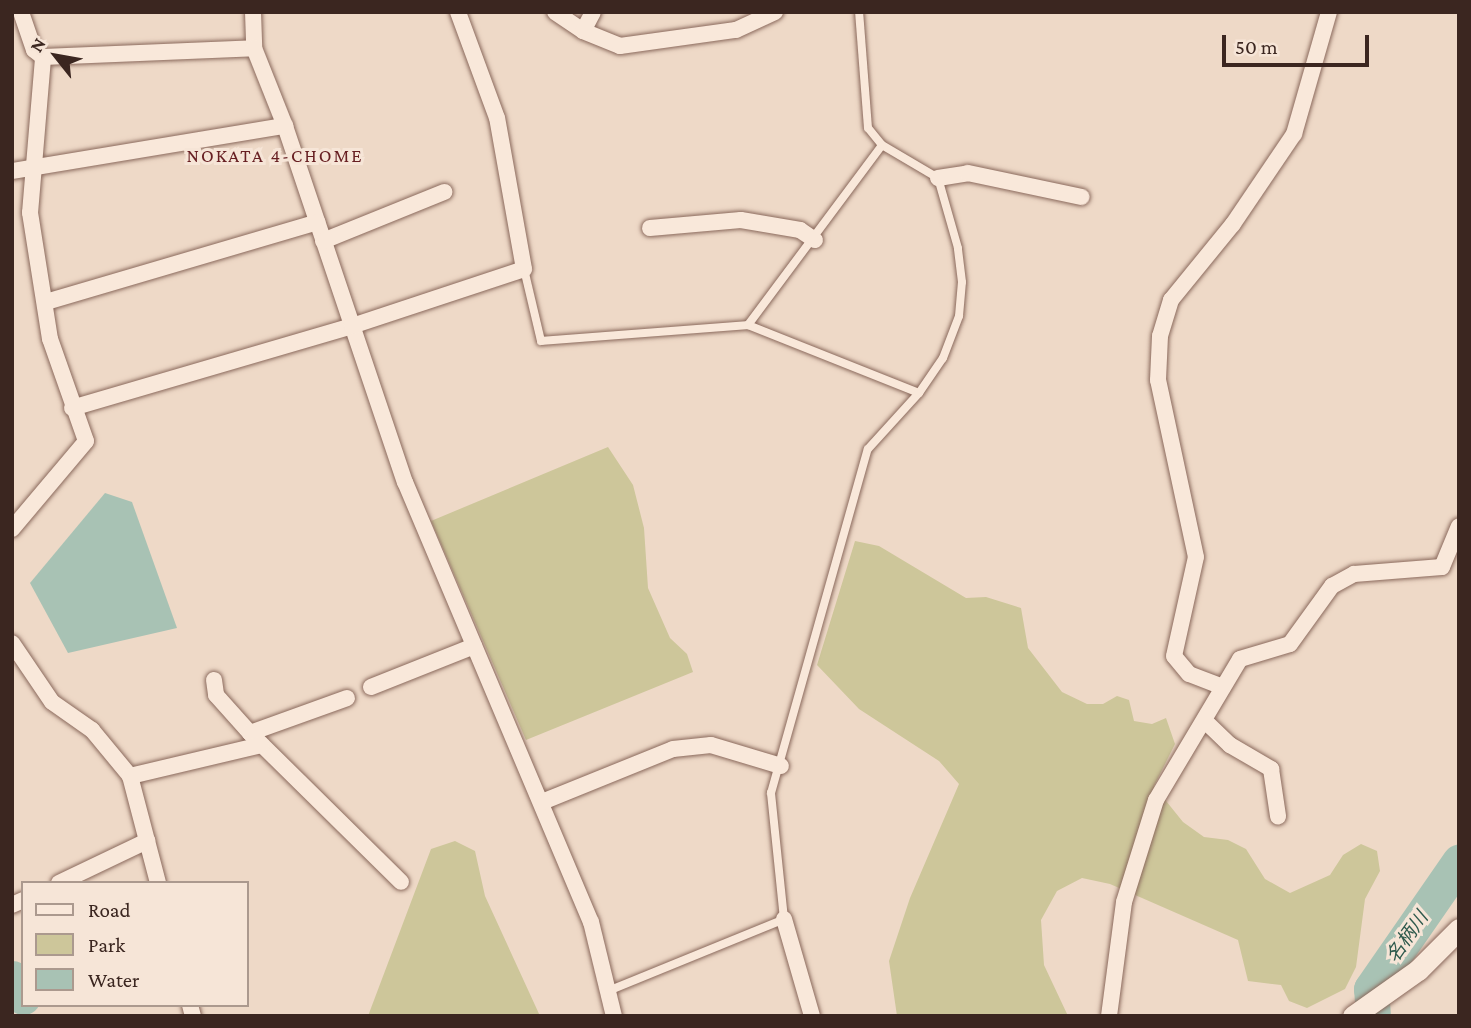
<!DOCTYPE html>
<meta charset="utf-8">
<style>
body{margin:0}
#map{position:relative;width:1471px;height:1028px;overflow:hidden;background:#eed9c7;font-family:"Crimson Pro","Noto Sans JP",serif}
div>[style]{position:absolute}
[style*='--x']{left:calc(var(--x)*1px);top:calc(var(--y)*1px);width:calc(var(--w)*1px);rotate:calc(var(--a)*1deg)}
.green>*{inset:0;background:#cdc69a}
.water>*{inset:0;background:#a8c2b4}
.river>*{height:35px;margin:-17.5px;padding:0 17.5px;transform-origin:17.5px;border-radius:17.5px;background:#a8c2b4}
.roads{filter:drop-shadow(0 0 2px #8a695c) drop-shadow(0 0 2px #8a695c)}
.lane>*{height:8px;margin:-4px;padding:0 4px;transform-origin:4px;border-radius:4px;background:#f9e8da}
.street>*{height:16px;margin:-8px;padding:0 8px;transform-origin:8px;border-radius:8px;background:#f9e8da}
.secondary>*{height:21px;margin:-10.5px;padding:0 10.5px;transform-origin:10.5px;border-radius:10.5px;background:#f9e8da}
span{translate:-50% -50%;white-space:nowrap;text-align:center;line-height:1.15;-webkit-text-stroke:6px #f6e5d7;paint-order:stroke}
.neighbourhood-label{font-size:19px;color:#671f22;letter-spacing:2px}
.water-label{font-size:19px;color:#2f5a4d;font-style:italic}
.frame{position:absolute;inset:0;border:14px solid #3b2620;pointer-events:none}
.legend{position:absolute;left:21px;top:881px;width:228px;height:126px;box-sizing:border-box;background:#f6e5d7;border:2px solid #ab998e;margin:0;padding:9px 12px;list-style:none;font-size:21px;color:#3b2620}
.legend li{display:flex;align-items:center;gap:14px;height:35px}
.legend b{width:35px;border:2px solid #ab998e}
.north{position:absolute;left:21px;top:21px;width:70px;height:70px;-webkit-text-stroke:5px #f6e5d7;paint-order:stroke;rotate:301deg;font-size:19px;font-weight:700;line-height:28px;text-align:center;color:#3b2620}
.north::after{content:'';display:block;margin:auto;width:24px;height:32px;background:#3b2620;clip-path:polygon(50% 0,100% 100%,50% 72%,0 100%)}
.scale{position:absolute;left:1222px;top:35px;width:147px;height:32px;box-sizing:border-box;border:4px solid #3b2620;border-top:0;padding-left:9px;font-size:21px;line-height:24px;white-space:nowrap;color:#3b2620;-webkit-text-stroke:5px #f6e5d7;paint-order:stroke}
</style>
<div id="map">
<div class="green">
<div style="clip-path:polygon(608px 447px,633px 485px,644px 528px,648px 588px,670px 638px,687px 654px,693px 672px,526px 740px,431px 521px)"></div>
<div style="clip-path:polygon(855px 541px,879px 546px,966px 598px,986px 597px,1021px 608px,1028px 648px,1062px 692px,1087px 704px,1103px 704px,1117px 696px,1129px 700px,1134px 721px,1152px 724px,1166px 718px,1175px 744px,1154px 786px,1183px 822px,1204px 837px,1228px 840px,1246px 849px,1265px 879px,1290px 893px,1330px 875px,1343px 855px,1361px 844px,1377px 851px,1380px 871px,1365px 899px,1356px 967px,1345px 989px,1307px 1008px,1289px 1001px,1281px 985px,1248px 981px,1238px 940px,1110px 884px,1082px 878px,1057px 891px,1041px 920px,1044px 965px,1068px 1016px,897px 1016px,889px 961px,910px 898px,959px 784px,939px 761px,859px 709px,817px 665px)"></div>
<div style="clip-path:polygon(455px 841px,475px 851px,485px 896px,540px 1016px,368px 1016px,431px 849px)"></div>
</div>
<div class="water">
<div style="clip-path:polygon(105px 493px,132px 502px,177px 628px,68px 653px,30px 583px)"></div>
</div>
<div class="river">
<div style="--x:12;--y:978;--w:22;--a:60"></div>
<div style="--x:1373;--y:1016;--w:27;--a:-94"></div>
<div style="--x:1371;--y:989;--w:155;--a:-55.3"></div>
</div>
<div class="roads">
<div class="lane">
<div style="--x:524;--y:269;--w:74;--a:76.7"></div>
<div style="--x:541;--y:341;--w:208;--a:-4.4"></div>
<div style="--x:748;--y:325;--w:184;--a:21.7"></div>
<div style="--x:748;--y:325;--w:224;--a:-53.3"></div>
<div style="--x:608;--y:991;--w:190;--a:-22.2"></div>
<div style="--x:784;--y:919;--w:127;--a:-95.9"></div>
<div style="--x:771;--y:793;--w:357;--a:-74.3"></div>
<div style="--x:868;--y:449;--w:76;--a:-47.7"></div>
<div style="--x:919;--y:393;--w:42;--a:-55.6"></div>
<div style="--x:943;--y:358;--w:45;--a:-69.1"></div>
<div style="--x:959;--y:316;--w:34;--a:-85"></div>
<div style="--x:962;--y:282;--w:34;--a:-97"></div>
<div style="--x:958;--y:248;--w:73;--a:-105.9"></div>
<div style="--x:938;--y:178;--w:65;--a:-149.5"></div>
<div style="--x:882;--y:145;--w:22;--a:-129"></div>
<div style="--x:868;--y:128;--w:116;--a:-94.4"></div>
</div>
<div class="street">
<div style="--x:21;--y:12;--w:40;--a:71.1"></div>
<div style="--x:34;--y:50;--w:11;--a:38"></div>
<div style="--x:43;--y:57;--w:211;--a:-2.4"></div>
<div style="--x:253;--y:12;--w:36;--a:88"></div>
<div style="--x:254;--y:48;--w:84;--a:68.3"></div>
<div style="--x:285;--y:126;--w:376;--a:71.4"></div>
<div style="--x:405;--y:482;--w:478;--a:67.1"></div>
<div style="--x:591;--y:922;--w:97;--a:76.3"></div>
<div style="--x:555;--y:12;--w:34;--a:34"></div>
<div style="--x:583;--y:31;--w:40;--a:22"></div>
<div style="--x:620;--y:46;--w:117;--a:-7.9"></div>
<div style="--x:736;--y:30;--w:43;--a:-24.8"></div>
<div style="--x:583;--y:31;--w:21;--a:-62"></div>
<div style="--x:12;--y:171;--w:277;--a:-9.4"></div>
<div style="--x:938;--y:178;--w:30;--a:-9"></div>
<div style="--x:968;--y:173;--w:116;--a:11.9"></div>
<div style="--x:650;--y:228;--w:91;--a:-5"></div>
<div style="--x:741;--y:220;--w:60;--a:9.6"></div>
<div style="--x:800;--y:230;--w:18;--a:34"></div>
<div style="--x:323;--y:241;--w:131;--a:-22"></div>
<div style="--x:46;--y:302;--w:283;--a:-16.4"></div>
<div style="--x:72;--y:408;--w:292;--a:-16.3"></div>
<div style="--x:352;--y:326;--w:181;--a:-18.3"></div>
<div style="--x:524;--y:269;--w:153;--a:-100.1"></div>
<div style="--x:497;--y:118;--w:113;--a:-110.2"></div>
<div style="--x:12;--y:529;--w:115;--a:-49.9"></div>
<div style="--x:86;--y:441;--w:108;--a:-109.4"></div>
<div style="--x:50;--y:339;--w:128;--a:-99"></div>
<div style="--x:30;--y:213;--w:157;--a:-85.2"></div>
<div style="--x:12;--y:643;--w:71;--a:55.9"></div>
<div style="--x:52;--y:702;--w:49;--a:35"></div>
<div style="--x:92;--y:730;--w:60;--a:50.4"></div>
<div style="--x:130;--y:776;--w:111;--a:75.3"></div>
<div style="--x:214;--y:680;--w:15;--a:82"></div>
<div style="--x:216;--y:695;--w:51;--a:48.2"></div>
<div style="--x:250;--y:733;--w:212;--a:44.6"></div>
<div style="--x:371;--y:687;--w:111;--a:-21.7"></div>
<div style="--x:1223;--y:687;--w:36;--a:-159"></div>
<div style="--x:1189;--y:674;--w:23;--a:-130"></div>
<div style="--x:1174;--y:656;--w:101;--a:-77.5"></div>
<div style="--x:1196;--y:557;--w:181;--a:-102.1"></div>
<div style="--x:1158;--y:380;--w:44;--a:-87.4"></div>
<div style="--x:1160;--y:336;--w:38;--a:-73"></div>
<div style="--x:1171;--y:300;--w:98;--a:-50.8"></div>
<div style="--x:1233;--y:224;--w:109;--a:-55.9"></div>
<div style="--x:1294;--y:134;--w:127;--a:-74"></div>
<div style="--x:1205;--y:721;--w:35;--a:44"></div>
<div style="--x:1230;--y:745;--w:48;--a:30.3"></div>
<div style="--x:1271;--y:769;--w:48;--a:81.5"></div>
<div style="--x:250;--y:733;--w:103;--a:-19.8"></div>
<div style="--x:130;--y:776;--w:135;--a:-13.3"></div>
<div style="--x:542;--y:802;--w:141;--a:-22"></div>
<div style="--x:673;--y:749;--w:38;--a:-6"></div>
<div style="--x:711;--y:745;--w:73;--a:16.7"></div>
<div style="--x:59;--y:883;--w:98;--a:-25.5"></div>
<div style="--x:12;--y:905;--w:12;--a:-24"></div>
<div style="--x:784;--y:919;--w:101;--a:73.9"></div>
<div style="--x:190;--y:1005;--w:11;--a:75"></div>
<div style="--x:1109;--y:1016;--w:115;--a:-82.5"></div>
<div style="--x:1124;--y:902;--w:107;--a:-72.6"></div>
<div style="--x:1156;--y:800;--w:164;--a:-59.2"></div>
<div style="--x:1240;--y:659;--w:52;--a:-16.7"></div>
<div style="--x:1290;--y:644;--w:72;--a:-54.1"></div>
<div style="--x:1332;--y:586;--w:25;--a:-29"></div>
<div style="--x:1354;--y:574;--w:88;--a:-4.5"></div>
<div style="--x:1442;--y:567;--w:44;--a:-67.5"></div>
</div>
<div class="secondary">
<div style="--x:1353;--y:1016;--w:80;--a:-35.3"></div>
<div style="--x:1418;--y:970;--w:58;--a:-45"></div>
</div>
</div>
<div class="neighbourhood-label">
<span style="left:275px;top:156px">NOKATA 4-CHOME</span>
</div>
<div class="water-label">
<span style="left:1407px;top:937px;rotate:-55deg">名柄川</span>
</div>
<div class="frame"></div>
<ul class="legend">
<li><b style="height:9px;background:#f9e8da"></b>Road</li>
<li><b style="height:19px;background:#cdc69a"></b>Park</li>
<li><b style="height:19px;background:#a8c2b4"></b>Water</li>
</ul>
<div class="north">N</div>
<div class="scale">50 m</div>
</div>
